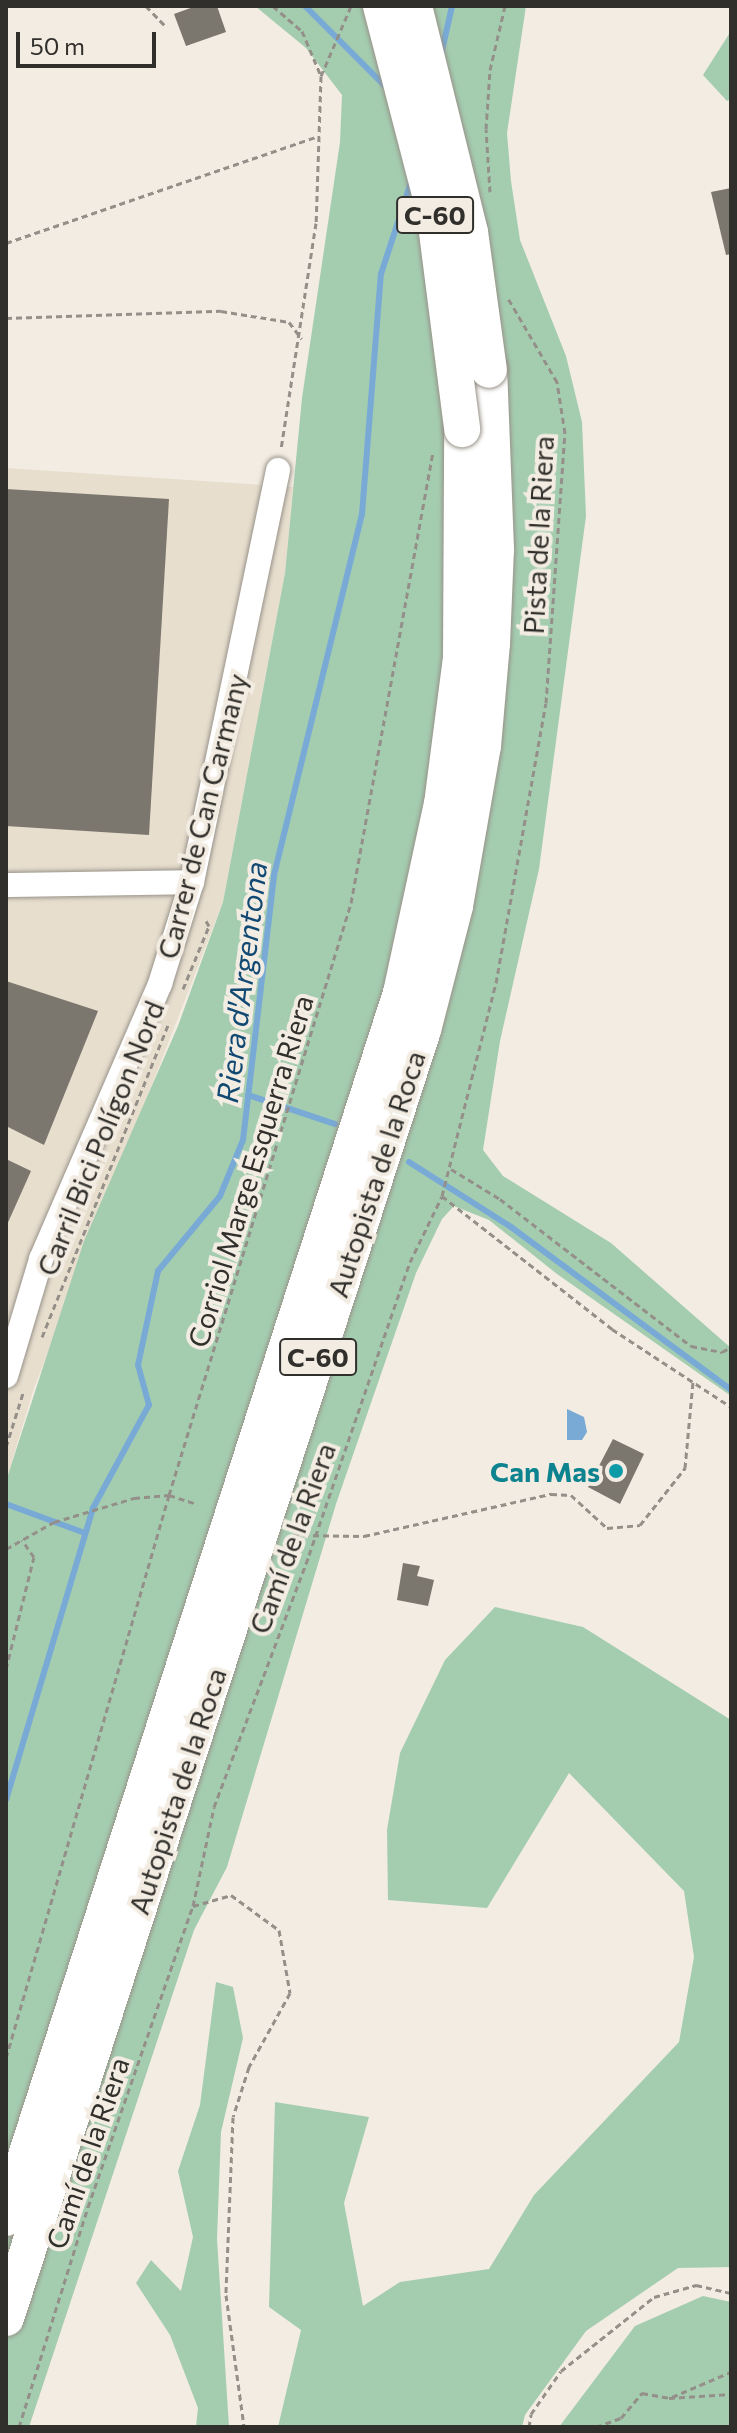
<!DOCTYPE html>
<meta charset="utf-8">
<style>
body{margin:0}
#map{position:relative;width:737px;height:2433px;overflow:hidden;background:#f2ece2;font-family:Commissioner,sans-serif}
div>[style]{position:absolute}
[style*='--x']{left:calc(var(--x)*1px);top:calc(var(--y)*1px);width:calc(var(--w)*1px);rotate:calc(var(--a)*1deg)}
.built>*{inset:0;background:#e7dece}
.green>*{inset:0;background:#a4cdb0}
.water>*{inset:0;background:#79aad6}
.stream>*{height:6px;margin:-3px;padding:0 3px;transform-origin:3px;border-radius:3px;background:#79aad6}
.building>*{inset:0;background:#7b766e}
.path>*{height:3px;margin-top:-1.5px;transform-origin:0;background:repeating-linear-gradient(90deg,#949089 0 6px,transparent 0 10px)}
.roads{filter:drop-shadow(0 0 2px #989289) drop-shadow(0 0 2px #989289)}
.minor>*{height:24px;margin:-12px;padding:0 12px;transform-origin:12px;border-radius:12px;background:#fff}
.highway>*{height:36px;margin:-18px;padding:0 18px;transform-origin:18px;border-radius:18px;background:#fff}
.bridges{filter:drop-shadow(0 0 2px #989289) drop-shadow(0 0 2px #989289)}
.highway-bridge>*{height:36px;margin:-18px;padding:0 18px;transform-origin:18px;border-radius:18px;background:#fff}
.dots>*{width:22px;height:22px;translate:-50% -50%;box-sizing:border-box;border:4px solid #f2ece2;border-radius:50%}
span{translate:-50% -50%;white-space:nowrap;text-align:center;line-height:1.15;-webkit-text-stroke:8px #f2ece2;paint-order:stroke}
.shield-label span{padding:2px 6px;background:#f2ece2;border:2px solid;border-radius:6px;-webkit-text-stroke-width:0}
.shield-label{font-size:26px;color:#312f2b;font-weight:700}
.street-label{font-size:28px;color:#312f2b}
.culture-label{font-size:28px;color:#0d838f;font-weight:700}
.right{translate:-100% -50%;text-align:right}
.water-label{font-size:30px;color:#114973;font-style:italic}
.frame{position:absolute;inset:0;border:8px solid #312f2b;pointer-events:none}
.scale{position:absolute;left:16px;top:32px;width:140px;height:36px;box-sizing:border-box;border:4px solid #312f2b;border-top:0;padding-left:10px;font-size:24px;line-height:28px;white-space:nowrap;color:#312f2b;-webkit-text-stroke:6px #f2ece2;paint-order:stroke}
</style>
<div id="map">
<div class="built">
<div style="clip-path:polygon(6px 468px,293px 487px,285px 573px,223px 902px,33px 1391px,6px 1481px)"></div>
</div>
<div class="green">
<div style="clip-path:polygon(255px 6px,526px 6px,507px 133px,511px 181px,520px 240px,566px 356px,582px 422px,586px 516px,539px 869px,500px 1041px,483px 1150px,503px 1176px,611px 1243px,731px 1348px,731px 1396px,557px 1274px,489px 1220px,454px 1206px,442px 1219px,416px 1273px,336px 1504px,227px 1867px,194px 1930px,29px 2427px,6px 2427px,6px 1481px,84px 1241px,178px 1026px,223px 902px,285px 573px,302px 398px,340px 142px,342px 95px,306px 48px)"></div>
<div style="clip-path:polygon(731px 31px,731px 99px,727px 101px,703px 75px)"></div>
<div style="clip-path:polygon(495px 1607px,583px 1627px,731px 1720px,731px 2267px,678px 2268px,586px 2331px,525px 2415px,522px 2427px,278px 2427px,301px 2330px,269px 2307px,275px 2102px,369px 2117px,344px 2203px,363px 2306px,400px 2282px,489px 2269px,534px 2195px,679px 2042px,694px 1957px,684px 1891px,569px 1773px,487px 1908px,388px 1900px,387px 1830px,400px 1753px,445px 1660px)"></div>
<div style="clip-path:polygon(216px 1982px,233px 1987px,243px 2038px,221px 2132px,217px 2239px,229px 2427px,196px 2427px,198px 2408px,170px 2335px,136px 2283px,151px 2260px,181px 2291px,193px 2237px,178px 2171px,200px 2105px)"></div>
<div style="clip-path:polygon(703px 2296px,731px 2302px,731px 2427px,559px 2427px,635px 2326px)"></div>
</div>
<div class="water">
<div style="clip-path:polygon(567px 1409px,584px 1417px,587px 1432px,582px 1440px,567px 1440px)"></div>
</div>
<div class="stream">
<div style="--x:305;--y:6;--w:116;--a:45"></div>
<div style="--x:441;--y:55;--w:50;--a:-77.3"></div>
<div style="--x:248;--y:1095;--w:92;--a:18.4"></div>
<div style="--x:409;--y:1162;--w:121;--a:32.5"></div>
<div style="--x:511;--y:1227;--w:274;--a:36.5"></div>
<div style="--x:6;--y:1504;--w:84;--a:20.2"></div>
<div style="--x:6;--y:1800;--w:305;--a:-73.4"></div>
<div style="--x:93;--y:1508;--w:117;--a:-61.5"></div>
<div style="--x:149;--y:1405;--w:41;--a:-105.4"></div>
<div style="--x:138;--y:1365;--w:96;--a:-78"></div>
<div style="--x:158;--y:1271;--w:97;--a:-50.4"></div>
<div style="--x:220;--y:1196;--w:61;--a:-67.7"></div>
<div style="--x:243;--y:1140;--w:267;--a:-83.3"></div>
<div style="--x:274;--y:875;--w:372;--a:-76.3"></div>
<div style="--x:362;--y:514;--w:241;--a:-85.5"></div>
<div style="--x:381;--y:274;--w:100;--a:-71.9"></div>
</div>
<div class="building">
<div style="clip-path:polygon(196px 6px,217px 6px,226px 32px,186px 46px,174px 14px)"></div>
<div style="clip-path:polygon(731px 188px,731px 254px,726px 255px,711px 192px)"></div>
<div style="clip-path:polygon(6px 489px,169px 499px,149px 835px,6px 826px)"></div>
<div style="clip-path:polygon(6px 981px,98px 1011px,44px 1145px,6px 1126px)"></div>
<div style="clip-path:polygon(6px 1159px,31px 1171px,6px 1227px)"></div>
<div style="clip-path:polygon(613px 1439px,644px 1454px,620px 1504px,588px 1487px)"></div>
<div style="clip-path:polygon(403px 1563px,420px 1566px,417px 1576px,434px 1580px,428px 1606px,397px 1600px)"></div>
</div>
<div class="path">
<div style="--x:146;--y:6;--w:28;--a:46"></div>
<div style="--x:273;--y:6;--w:38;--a:41"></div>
<div style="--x:302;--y:31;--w:49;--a:67.1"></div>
<div style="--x:321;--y:76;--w:147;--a:91.9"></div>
<div style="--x:316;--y:223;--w:230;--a:98.8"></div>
<div style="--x:321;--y:76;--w:76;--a:-66.8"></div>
<div style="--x:490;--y:192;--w:63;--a:-93.6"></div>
<div style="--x:486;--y:129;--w:59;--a:-86.1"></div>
<div style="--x:490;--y:70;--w:66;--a:-76.8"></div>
<div style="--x:6;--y:243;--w:330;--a:-18.9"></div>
<div style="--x:6;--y:318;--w:215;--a:-1.9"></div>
<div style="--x:221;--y:311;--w:69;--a:9.2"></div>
<div style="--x:289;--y:322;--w:21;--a:53"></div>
<div style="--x:183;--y:989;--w:68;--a:-67.6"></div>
<div style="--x:209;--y:926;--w:8;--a:-120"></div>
<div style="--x:451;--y:1169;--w:57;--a:31.5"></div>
<div style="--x:500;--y:1199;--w:241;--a:37.6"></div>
<div style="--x:691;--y:1346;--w:32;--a:11"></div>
<div style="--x:722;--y:1352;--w:10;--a:-29"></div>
<div style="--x:442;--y:1196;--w:216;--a:38"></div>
<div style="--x:612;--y:1329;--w:142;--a:33.2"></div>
<div style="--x:42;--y:1337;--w:340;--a:-68"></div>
<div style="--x:6;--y:1447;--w:60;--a:-72.5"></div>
<div style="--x:293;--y:1535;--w:71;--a:0.8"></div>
<div style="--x:364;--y:1536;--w:192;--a:-12.7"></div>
<div style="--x:551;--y:1494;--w:20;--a:3"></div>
<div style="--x:571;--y:1495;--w:49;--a:42.5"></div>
<div style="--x:607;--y:1528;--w:33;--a:-5"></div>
<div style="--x:640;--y:1525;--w:73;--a:-51.7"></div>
<div style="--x:685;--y:1468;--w:86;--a:-84.7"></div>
<div style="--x:6;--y:1549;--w:55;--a:-29.4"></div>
<div style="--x:54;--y:1522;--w:84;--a:-16.7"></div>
<div style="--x:134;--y:1498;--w:35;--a:-5"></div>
<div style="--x:169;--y:1495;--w:28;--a:18"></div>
<div style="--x:6;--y:1669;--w:115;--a:-76"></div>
<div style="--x:34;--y:1557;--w:21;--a:-125"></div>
<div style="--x:193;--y:1906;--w:40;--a:-16"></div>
<div style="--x:231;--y:1895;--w:59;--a:36.1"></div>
<div style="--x:279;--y:1930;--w:64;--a:80.1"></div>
<div style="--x:290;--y:1993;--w:85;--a:119"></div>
<div style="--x:249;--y:2067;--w:52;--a:107.7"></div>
<div style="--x:233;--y:2117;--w:178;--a:92.3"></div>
<div style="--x:226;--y:2295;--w:133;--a:82.2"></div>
<div style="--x:6;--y:2058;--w:586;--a:-73.85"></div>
<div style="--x:169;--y:1495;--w:619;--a:-72.91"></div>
<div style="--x:351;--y:903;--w:457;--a:-79.7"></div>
<div style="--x:672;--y:2397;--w:64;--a:-23"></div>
<div style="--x:19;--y:2427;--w:231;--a:-72.6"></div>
<div style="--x:88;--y:2207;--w:319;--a:-70.8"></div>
<div style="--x:193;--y:1906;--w:101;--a:-78"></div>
<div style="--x:214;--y:1807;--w:269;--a:-69.3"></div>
<div style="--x:309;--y:1555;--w:310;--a:-71"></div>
<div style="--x:410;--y:1262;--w:73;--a:-64.1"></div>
<div style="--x:442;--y:1196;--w:220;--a:-75.8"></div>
<div style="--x:496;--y:983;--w:284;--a:-79.9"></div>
<div style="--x:546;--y:703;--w:271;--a:-86"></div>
<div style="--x:565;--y:433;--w:52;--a:-98.9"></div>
<div style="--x:557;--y:382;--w:97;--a:-120.3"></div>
<div style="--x:529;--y:2427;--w:13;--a:-81"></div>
<div style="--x:531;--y:2414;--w:52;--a:-55.1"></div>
<div style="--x:561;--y:2371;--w:119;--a:-38.5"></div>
<div style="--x:654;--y:2297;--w:44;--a:-15.9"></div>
<div style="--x:696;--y:2285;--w:36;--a:13"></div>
<div style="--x:596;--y:2427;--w:27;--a:-20"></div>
<div style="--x:621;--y:2418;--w:33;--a:-50"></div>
<div style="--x:642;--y:2393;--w:27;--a:10"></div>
<div style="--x:669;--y:2398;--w:62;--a:-3.7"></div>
</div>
<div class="roads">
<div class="minor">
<div style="--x:6;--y:885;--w:186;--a:-0.9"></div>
<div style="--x:6;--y:1376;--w:122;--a:-73.3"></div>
<div style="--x:41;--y:1259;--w:300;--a:-66.6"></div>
<div style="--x:160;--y:984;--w:107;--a:-72.6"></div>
<div style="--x:192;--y:882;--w:421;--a:-78.2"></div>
</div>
<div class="highway">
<div style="--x:6;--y:2218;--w:1287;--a:-72.13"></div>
<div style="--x:401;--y:993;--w:193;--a:-77.8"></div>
<div style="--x:442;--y:804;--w:147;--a:-82.6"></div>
<div style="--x:461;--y:658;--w:229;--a:-89.7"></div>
<div style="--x:6;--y:2318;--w:1354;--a:-72.06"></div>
<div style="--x:423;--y:1030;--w:128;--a:-75.5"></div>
<div style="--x:455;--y:906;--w:162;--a:-80.1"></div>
<div style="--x:483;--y:746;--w:102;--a:-85"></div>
<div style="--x:492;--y:644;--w:95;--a:-87.6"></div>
<div style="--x:496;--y:549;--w:179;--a:-92.2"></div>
</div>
</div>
<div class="bridges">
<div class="highway-bridge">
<div style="--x:381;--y:6;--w:210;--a:75.4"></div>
<div style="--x:434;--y:209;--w:222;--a:82.7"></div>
<div style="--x:414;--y:6;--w:233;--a:76.1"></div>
<div style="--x:470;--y:232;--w:139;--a:82.2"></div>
</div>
</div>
<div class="dots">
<div style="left:616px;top:1471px;background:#0f9aa8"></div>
</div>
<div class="shield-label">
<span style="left:435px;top:215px">C-60</span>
<span style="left:318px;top:1357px">C-60</span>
</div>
<div class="street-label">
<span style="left:538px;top:535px;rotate:-87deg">Pista de la Riera</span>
<span style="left:202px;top:816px;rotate:-76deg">Carrer de Can Carmany</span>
<span style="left:100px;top:1138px;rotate:-68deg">Carril Bici Polígon Nord</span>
<span style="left:250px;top:1171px;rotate:-73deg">Corriol Marge Esquerra Riera</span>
<span style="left:376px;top:1174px;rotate:-72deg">Autopista de la Roca</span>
<span style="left:292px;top:1538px;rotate:-70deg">Camí de la Riera</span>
<span style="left:177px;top:1791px;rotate:-72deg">Autopista de la Roca</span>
<span style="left:87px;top:2153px;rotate:-71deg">Camí de la Riera</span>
</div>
<div class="culture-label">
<span class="right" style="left:600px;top:1471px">Can Mas</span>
</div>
<div class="water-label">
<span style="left:241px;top:982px;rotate:-83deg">Riera d'Argentona</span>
</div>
<div class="frame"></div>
<div class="scale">50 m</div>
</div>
